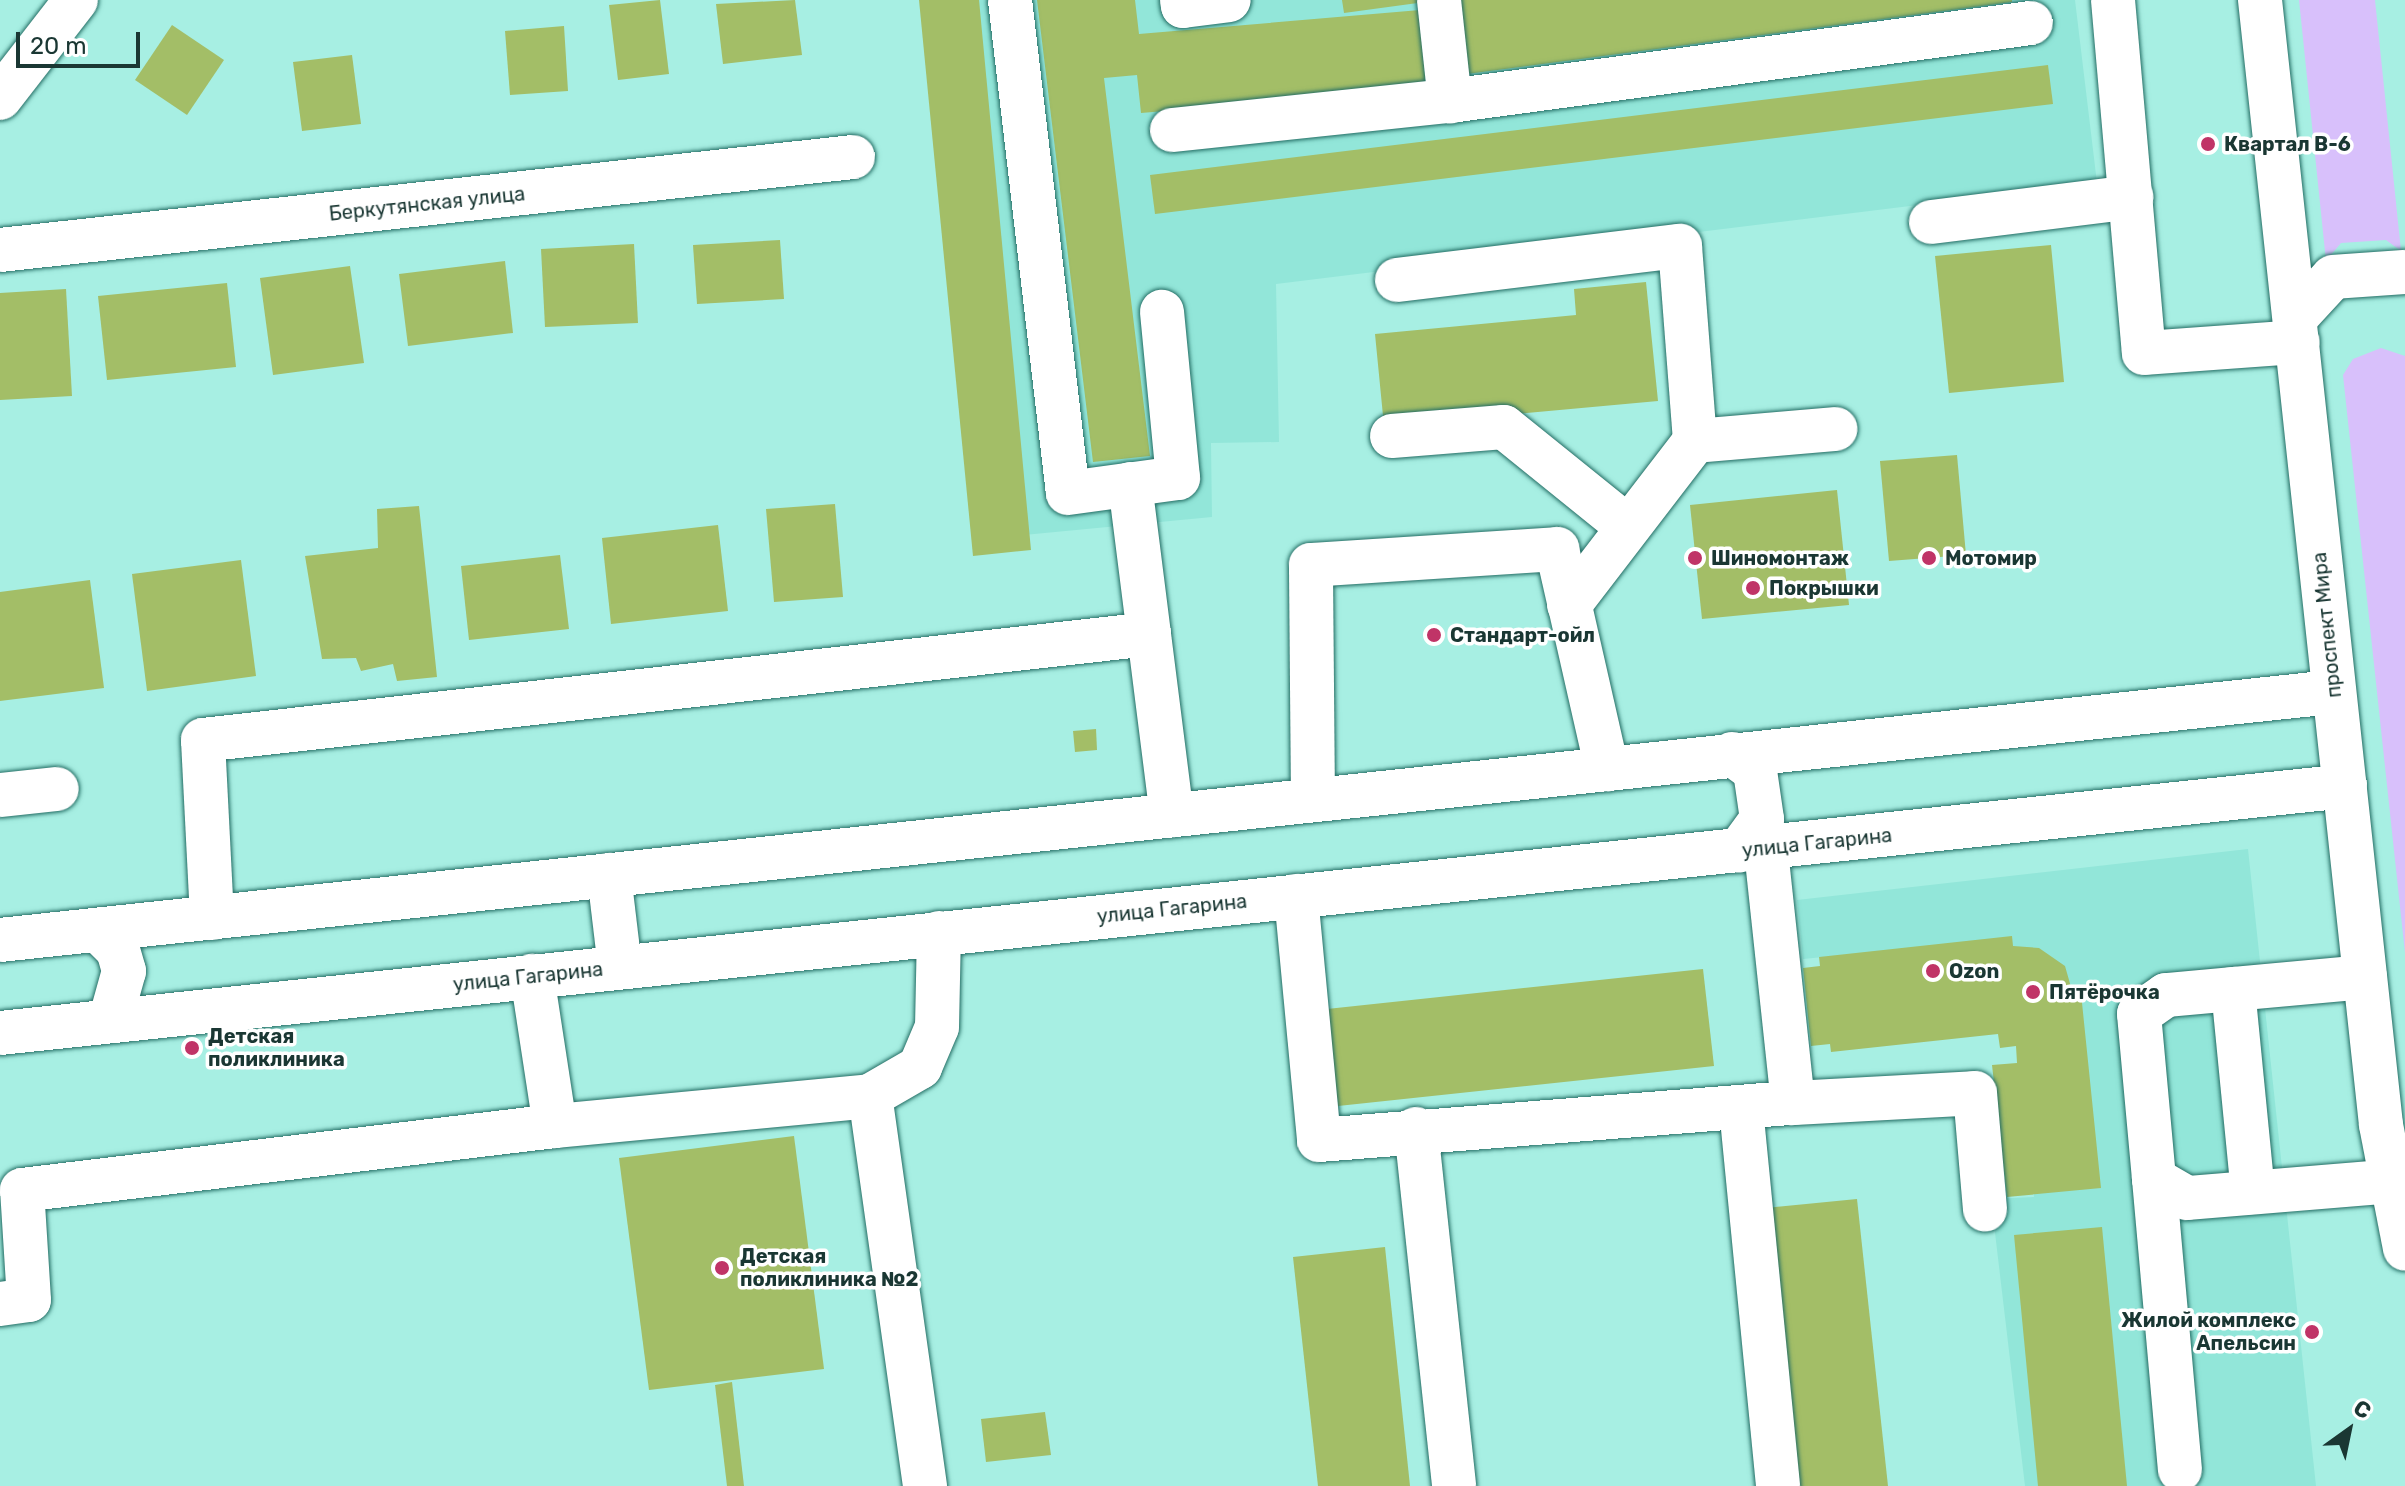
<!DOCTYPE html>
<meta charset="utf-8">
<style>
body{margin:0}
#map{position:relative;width:2405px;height:1486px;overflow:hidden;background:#a7efe3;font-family:Rubik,sans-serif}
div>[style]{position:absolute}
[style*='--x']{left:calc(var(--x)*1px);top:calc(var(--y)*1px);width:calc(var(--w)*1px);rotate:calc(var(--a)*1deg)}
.built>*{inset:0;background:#92e6d9}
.green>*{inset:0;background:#d8c0fb}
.building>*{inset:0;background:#a3be67}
.roads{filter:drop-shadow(0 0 2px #236d64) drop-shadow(0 0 2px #236d64)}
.minor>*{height:44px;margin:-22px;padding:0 22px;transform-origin:22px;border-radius:22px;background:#fff}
.major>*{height:44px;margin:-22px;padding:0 22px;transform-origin:22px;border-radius:22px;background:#fff}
.dots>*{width:22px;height:22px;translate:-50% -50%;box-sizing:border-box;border:4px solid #fff;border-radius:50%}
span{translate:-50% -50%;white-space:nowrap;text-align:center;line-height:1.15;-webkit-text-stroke:7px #fff;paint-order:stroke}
.poi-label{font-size:20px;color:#1a3733;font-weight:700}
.left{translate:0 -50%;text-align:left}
.right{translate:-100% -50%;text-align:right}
.street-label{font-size:20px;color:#1a3733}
.north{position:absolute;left:2309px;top:1390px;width:80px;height:80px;-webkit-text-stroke:6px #fff;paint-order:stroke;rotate:33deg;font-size:22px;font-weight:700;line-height:32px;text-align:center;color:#1a3733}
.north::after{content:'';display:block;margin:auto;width:28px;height:36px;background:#1a3733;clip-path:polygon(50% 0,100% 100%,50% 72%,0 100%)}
.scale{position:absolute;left:16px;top:32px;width:124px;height:36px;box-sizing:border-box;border:4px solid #1a3733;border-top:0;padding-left:10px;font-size:24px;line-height:28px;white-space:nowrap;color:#1a3733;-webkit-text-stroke:6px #fff;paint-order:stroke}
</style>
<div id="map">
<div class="built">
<div style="clip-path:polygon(937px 0,2075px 0,2097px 183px,1276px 284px,1279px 442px,1211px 443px,1212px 517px,1002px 537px)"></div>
<div style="clip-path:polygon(2248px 849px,2316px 1486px,2025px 1486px,1991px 1199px,2034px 1197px,2008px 939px,1803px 959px,1797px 900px)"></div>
</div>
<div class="green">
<div style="clip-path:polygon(2299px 0,2375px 0,2401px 251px,2386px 240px,2341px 243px,2326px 261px)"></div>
<div style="clip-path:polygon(2381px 348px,2405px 356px,2405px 953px,2343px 375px,2353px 359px)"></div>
</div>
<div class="building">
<div style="clip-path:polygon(660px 0,669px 74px,618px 80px,609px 5px)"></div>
<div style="clip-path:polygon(795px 0,802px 55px,723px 64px,716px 4px)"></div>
<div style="clip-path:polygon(919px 0,979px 0,1031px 550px,973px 556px)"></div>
<div style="clip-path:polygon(1037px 0,1135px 0,1139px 34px,1420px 10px,1426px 89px,1141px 113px,1137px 75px,1104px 78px,1150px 456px,1093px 462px)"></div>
<div style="clip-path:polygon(1342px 0,1425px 0,1425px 2px,1344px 13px)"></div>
<div style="clip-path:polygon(1457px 0,2012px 0,2012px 2px,1467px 74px)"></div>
<div style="clip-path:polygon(172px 25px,224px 60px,187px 115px,135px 80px)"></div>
<div style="clip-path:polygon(564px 26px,568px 91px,510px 95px,505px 31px)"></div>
<div style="clip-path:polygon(352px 55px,361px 124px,302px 131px,293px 62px)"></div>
<div style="clip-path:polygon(2048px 65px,2053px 104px,1155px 214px,1150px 175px)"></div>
<div style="clip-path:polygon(780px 240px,784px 299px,697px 304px,693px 245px)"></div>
<div style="clip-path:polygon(634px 244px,638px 323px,545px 327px,541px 249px)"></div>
<div style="clip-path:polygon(2051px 245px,2064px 382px,1949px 393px,1935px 256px)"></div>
<div style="clip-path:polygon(505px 261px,513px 333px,408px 346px,399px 274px)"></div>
<div style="clip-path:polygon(350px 266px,364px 363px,273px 375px,260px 278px)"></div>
<div style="clip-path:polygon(1646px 282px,1658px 401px,1384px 426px,1375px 334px,1576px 315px,1574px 289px)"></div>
<div style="clip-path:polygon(227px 283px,236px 367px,107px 380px,98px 296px)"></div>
<div style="clip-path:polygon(66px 289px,72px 396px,0 400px,0 293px)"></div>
<div style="clip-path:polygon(1957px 455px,1966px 555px,1889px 561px,1880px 461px)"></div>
<div style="clip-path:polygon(1837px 490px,1849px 605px,1702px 619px,1690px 505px)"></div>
<div style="clip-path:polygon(835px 504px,843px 597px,774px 602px,766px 509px)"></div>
<div style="clip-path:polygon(419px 506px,437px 677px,397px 681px,393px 664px,361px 671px,356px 658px,322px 659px,305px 556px,378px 548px,377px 509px)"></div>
<div style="clip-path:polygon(718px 525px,728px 611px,611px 624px,602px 538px)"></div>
<div style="clip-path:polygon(560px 555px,569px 629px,469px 640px,461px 566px)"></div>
<div style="clip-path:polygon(241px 560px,256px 676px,147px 691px,132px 574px)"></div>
<div style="clip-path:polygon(90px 580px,104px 688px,0 701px,0 592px)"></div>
<div style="clip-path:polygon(1096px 729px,1097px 750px,1075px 752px,1073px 731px)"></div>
<div style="clip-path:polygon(2012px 936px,2013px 946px,2039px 948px,2065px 966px,2073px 994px,2081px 993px,2101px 1188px,2007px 1197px,1992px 1065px,2017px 1063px,2016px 1046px,2000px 1048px,1998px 1034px,1831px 1052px,1830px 1044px,1811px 1046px,1803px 968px,1820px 966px,1819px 957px)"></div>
<div style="clip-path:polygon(1703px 969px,1714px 1066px,1338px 1106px,1327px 1009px)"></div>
<div style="clip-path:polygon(794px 1136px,824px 1369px,649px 1390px,619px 1158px)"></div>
<div style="clip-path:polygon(1857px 1199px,1888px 1486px,1795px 1486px,1766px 1208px)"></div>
<div style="clip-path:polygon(2102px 1227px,2127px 1486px,2038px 1486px,2014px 1235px)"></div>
<div style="clip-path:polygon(1385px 1247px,1410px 1486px,1318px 1486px,1293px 1257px)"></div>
<div style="clip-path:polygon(732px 1382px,744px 1486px,727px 1486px,715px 1385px)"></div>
<div style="clip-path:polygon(1045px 1412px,1051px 1455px,986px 1462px,981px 1419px)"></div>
</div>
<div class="roads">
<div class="minor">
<div style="--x:1010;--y:0;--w:496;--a:83.3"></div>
<div style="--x:1068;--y:493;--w:111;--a:-7.8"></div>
<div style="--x:1178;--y:478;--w:167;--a:-95.5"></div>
<div style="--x:1182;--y:0;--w:6;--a:81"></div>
<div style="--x:1183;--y:6;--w:46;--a:-7.4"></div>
<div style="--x:1439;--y:0;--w:102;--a:83.8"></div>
<div style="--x:2113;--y:0;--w:354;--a:85"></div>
<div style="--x:2144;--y:353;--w:154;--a:-4.1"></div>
<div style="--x:0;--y:98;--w:124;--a:-52.2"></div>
<div style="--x:1172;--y:130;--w:280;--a:-6"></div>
<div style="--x:1450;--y:101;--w:586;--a:-7.65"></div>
<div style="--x:1931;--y:222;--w:202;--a:-7.1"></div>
<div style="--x:0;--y:250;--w:858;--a:-6.22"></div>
<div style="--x:1397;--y:280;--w:285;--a:-6.9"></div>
<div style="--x:1680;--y:246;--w:196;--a:85.6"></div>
<div style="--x:1392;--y:436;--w:112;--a:-4.6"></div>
<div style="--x:1504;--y:427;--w:159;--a:38.9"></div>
<div style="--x:1130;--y:484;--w:334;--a:82.8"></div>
<div style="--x:1569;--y:605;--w:207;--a:-52.5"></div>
<div style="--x:1695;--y:441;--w:141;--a:-4.9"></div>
<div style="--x:1732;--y:754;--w:29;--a:36"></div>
<div style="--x:1755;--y:771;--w:49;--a:81.7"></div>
<div style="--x:1762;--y:819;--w:39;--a:126"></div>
<div style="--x:0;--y:795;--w:57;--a:-6"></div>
<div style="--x:1313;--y:800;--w:235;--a:-90.5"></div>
<div style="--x:1311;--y:565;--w:247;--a:-3.7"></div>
<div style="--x:1557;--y:549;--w:226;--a:77.2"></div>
<div style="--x:609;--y:875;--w:93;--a:83.2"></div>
<div style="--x:1296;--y:896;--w:245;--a:84.6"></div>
<div style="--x:1319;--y:1140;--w:475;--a:-4.5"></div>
<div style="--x:1793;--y:1103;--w:255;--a:-96.1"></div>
<div style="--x:212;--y:918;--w:178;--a:-92.9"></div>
<div style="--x:203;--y:740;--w:952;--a:-6.39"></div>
<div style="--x:98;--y:930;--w:28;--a:45"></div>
<div style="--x:118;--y:950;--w:22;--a:74"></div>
<div style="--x:124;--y:971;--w:52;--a:105.6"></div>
<div style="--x:0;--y:940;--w:2347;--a:-6.07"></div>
<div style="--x:2365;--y:977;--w:200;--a:174.8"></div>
<div style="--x:2166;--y:995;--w:33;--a:145"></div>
<div style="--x:2139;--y:1014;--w:166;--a:84.8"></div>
<div style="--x:2154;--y:1179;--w:38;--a:30"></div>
<div style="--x:2187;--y:1198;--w:206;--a:-4.7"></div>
<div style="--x:2233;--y:989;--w:204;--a:84.4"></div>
<div style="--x:0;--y:1033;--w:2358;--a:-6.01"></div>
<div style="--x:1793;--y:1103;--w:182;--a:-3.1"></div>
<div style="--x:1975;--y:1093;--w:117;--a:85.1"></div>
<div style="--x:1741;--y:1108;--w:380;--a:84.4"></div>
<div style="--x:555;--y:1126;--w:316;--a:-5.4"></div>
<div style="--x:1416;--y:1129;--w:359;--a:83.9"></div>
<div style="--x:2154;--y:1179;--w:292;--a:84.9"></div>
<div style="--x:0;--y:1304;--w:29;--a:-8"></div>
<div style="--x:29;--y:1300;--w:110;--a:-93.6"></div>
<div style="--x:22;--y:1190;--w:537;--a:-6.85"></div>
<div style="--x:555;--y:1126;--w:152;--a:-98.7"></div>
<div style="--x:925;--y:1486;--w:394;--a:-98"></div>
<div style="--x:870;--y:1096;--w:58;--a:-30.1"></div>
<div style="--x:920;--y:1067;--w:43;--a:-67"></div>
<div style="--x:937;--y:1027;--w:94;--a:-88.8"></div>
</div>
<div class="major">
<div style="--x:2260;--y:0;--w:1131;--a:83.86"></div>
<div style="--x:2381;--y:1125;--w:126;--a:79"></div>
<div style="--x:2296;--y:317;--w:54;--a:-47.2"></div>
<div style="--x:2333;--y:277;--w:72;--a:-4"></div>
</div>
</div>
<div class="dots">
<div style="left:2208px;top:144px;background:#c03467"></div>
<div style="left:1695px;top:558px;background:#c03467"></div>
<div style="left:1929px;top:558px;background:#c03467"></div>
<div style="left:1753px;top:588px;background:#c03467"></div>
<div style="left:1434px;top:635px;background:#c03467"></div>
<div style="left:1933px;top:971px;background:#c03467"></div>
<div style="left:2033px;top:992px;background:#c03467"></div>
<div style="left:192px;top:1048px;background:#c03467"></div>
<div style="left:722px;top:1268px;background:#c03467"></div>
<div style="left:2312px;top:1332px;background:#c03467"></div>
</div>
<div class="poi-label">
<span class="left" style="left:2224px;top:144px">Квартал В-6</span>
<span class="left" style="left:1711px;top:558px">Шиномонтаж</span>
<span class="left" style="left:1945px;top:558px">Мотомир</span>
<span class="left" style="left:1769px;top:588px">Покрышки</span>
<span class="left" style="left:1450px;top:635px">Стандарт-ойл</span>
<span class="left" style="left:1949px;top:971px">Ozon</span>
<span class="left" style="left:2049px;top:992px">Пятёрочка</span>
<span class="left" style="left:208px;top:1048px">Детская<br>поликлиника</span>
<span class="left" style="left:740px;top:1268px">Детская<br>поликлиника №2</span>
<span class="right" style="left:2296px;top:1332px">Жилой комплекс<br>Апельсин</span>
</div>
<div class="street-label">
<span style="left:427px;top:204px;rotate:-6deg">Беркутянская улица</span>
<span style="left:2327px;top:625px;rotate:-96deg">проспект Мира</span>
<span style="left:1817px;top:843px;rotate:-6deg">улица Гагарина</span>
<span style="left:1172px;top:909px;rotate:-6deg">улица Гагарина</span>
<span style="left:528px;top:977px;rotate:-6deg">улица Гагарина</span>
</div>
<div class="north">С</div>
<div class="scale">20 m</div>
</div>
